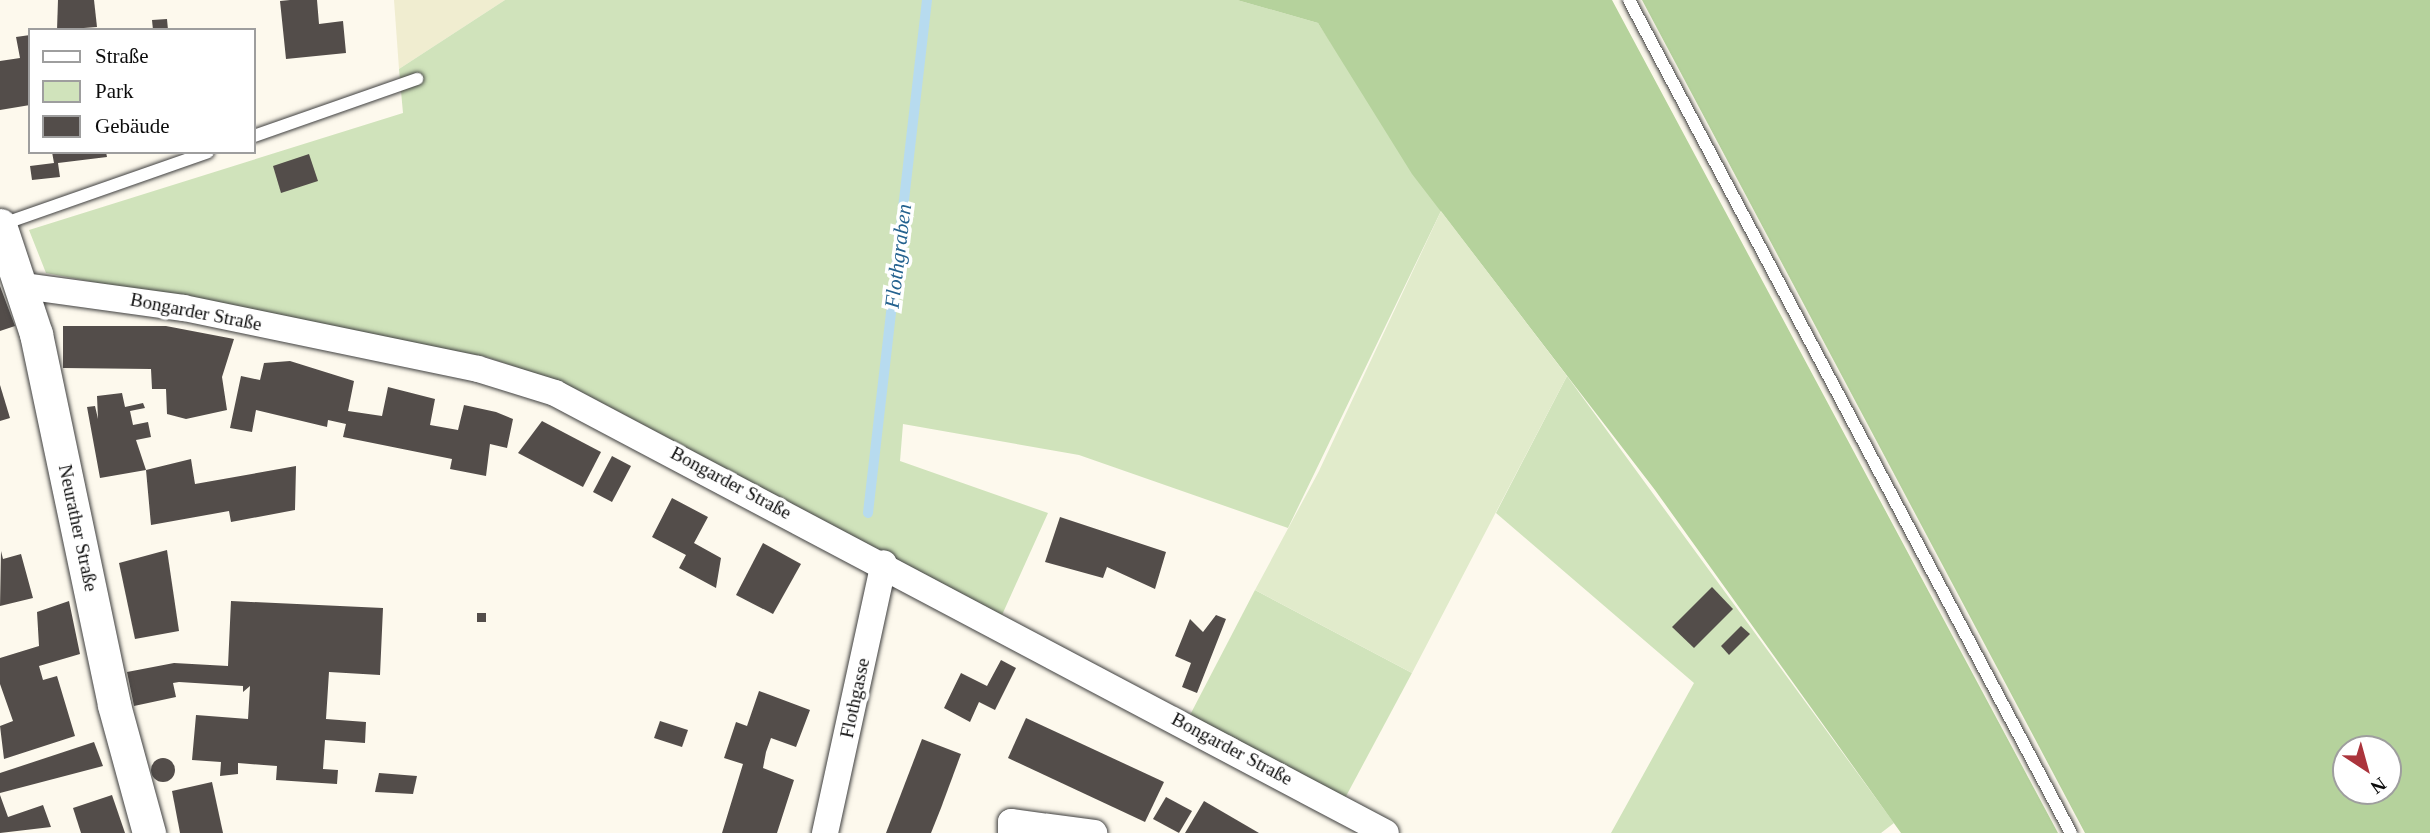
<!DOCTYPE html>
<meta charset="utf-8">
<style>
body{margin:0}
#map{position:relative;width:2430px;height:833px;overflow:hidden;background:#fdf9ed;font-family:"Times New Roman",serif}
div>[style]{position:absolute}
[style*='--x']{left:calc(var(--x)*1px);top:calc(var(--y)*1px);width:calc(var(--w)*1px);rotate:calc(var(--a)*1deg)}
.farmland>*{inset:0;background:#f0edd0}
.green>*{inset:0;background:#d0e3bb}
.forest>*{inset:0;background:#b5d29c}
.pitch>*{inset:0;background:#e1ebcb}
.stream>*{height:10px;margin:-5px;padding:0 5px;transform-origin:5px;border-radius:5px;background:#b7dbef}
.building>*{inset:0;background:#534d4a}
.round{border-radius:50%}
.roads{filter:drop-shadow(0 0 2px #3f3f3f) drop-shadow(0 0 2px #3f3f3f)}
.service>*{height:12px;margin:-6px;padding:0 6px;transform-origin:6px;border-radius:6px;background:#fff}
.minor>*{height:26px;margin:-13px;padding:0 13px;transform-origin:13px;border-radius:13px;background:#fff}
.tertiary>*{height:33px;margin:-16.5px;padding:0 16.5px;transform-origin:16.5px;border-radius:16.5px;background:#fff}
span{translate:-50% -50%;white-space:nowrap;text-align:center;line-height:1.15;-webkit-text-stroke:7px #fff;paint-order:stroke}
.street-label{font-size:19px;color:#0c0c0c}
.water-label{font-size:21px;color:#24628f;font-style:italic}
.legend{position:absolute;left:28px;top:28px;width:228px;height:126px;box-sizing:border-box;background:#fff;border:2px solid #9e9e9e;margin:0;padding:9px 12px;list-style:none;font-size:21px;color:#0c0c0c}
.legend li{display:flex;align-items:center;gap:14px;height:35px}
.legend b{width:35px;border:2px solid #9e9e9e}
.north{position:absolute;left:2332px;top:735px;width:70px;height:70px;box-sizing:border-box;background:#fff;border:2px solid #9e9e9e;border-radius:50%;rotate:144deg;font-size:19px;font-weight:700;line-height:28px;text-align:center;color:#0c0c0c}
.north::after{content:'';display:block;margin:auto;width:24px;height:32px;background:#ab343c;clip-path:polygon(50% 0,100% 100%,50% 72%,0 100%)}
</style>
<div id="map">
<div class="farmland">
<div style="clip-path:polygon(394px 0,505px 0,399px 69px)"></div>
</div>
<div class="green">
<div style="clip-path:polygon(505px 0,1237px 0,1318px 23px,1441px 211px,1288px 528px,1079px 455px,903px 424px,900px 461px,1048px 513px,1002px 615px,578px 390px,533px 373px,487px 357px,46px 273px,29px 230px,403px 113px,399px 69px)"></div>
<div style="clip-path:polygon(1567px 376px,1894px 823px,1881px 833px,1611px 833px,1694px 683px,1496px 513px)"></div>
<div style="clip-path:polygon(1255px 590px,1412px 673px,1344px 800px,1190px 715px)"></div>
</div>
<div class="forest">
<div style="clip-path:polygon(1237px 0,1612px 0,2058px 833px,1901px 833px,1655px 490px,1412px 174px,1318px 23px)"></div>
<div style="clip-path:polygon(evenodd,1642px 0,2430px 0,2430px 833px,2085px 833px,1642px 0,2346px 749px,2388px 749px,2388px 791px,2346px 791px,2346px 749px)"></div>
</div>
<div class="pitch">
<div style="clip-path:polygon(1441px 211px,1567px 376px,1412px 673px,1255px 590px,1319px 471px)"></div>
</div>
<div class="stream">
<div style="--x:868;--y:513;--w:516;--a:-83.44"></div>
</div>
<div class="building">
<div style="clip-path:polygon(58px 0,94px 0,97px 27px,57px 30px)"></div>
<div style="clip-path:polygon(290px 0,317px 0,319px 24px,343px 21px,346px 53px,286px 59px,280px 1px)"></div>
<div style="clip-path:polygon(167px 19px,168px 30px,153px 30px,152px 20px)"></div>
<div style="clip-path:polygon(30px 35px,30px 105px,0 110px,0 61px,20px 58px,16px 37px)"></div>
<div style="clip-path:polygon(52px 152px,106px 152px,107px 157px,58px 163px,60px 177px,32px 180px,30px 166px,54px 163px)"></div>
<div style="clip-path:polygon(309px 154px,318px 181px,281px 193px,273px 166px)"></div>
<div style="clip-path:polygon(0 286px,15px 326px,0 331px)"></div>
<div style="clip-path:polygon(63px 326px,166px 326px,234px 339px,222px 377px,227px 410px,186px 419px,167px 414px,166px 389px,152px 389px,151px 369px,63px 368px)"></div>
<div style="clip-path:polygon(290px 361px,354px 381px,348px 411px,382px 416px,388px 387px,435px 399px,430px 425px,458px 430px,464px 405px,496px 412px,513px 419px,507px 448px,490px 444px,486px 476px,450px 469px,452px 459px,343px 437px,346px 424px,328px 420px,327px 427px,256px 410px,252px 432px,230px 428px,241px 376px,260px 380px,264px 363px)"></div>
<div style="clip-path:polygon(0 385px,10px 418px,0 421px)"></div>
<div style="clip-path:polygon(122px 393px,125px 407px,143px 403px,145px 408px,130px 411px,133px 425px,148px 422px,151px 437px,136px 440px,146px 470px,100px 478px,87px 407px,95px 406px,98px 419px,97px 396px)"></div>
<div style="clip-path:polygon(542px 421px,601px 452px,583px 487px,518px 453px)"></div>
<div style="clip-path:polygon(612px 456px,631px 466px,612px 502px,593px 492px)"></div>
<div style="clip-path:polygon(191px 459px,195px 484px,296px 466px,295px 510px,231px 522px,229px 511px,151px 525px,146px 470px)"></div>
<div style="clip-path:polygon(672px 498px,708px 517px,694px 543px,721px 558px,716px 588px,679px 568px,686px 555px,652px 537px)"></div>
<div style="clip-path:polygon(1060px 517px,1166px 552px,1155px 589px,1107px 567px,1103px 578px,1045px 562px)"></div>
<div style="clip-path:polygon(763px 543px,801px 564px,773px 614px,736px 595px)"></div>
<div style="clip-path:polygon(167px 550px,179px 631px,135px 639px,119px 563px)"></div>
<div style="clip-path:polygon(1px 551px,3px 559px,21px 554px,33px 598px,0 606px)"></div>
<div style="clip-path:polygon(1712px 587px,1733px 609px,1694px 648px,1672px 627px)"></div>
<div style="clip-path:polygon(69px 601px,80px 654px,39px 666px,43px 680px,57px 676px,75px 736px,4px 759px,0 726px,13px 721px,0 684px,0 658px,39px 646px,37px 612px)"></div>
<div style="clip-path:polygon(231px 601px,383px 608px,380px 675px,329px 672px,326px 719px,366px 722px,365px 743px,325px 740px,323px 769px,338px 770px,337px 784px,276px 780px,277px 766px,238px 763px,238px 774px,220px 776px,221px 762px,192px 760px,196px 715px,248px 719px,250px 686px,243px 692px,243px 686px,179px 682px,173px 683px,176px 697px,134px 706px,127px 672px,174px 663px,228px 666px)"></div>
<div style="clip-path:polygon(477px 613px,486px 613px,486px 622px,477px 622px)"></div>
<div style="clip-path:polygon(1216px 615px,1226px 619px,1197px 693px,1182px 687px,1191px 663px,1175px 656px,1190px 619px,1203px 632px)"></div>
<div style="clip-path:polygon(1741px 626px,1750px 634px,1729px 655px,1721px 646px)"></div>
<div style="clip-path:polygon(1001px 660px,1016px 668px,995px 710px,979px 702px,970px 722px,944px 708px,961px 673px,987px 686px)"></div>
<div style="clip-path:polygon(759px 691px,810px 710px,796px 747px,771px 738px,766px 752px,763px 768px,794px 780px,777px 833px,722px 833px,743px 764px,724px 758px,736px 722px,747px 726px)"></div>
<div style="clip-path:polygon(1026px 718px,1164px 782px,1145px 822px,1008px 758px)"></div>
<div style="clip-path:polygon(660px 721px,688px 730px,682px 747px,654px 738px)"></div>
<div style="clip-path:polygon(922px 739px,961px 754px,941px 808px,931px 833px,886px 833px)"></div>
<div style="clip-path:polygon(94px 742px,103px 766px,0 793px,0 773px)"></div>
<div class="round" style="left:151px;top:758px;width:24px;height:24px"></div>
<div style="clip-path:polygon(379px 773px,417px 776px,413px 794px,375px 792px)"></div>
<div style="clip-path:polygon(212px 782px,223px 833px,180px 833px,172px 791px)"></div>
<div style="clip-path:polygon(0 795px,8px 817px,43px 805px,51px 827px,0 833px)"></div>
<div style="clip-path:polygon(112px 795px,125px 833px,81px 833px,73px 808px)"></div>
<div style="clip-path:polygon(1166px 797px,1192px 811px,1179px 833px,1153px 819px)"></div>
<div style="clip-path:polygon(1204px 801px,1259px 833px,1185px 833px)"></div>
</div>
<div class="roads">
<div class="service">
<div style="--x:1629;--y:0;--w:943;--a:62.05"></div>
<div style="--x:254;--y:136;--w:173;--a:-19.3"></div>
<div style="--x:0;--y:225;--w:220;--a:-19.3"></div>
</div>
<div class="minor">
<div style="--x:23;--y:286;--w:162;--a:7.8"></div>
<div style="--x:184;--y:308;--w:300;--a:11.7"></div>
<div style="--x:478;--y:369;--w:81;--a:17.3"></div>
<div style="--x:555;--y:393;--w:940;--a:27.9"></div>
<div style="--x:825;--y:833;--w:276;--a:-77.7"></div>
<div style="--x:1011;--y:833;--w:11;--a:-90"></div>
<div style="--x:1011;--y:822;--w:84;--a:7.5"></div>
</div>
<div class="tertiary">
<div style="--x:0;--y:225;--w:115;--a:71.7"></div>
<div style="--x:36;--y:334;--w:379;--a:78.1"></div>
<div style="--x:114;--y:705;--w:133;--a:74.7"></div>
</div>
</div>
<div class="street-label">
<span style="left:196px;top:312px;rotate:11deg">Bongarder Straße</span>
<span style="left:731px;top:483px;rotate:28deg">Bongarder Straße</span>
<span style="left:78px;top:528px;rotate:78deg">Neurather Straße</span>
<span style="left:855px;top:698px;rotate:-78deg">Flothgasse</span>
<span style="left:1232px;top:749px;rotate:28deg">Bongarder Straße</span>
</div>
<div class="water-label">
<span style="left:898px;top:256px;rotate:-83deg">Flothgraben</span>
</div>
<ul class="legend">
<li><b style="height:9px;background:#fff"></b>Straße</li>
<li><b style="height:19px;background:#d0e3bb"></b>Park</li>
<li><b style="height:19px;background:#534d4a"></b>Gebäude</li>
</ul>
<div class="north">N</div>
</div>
